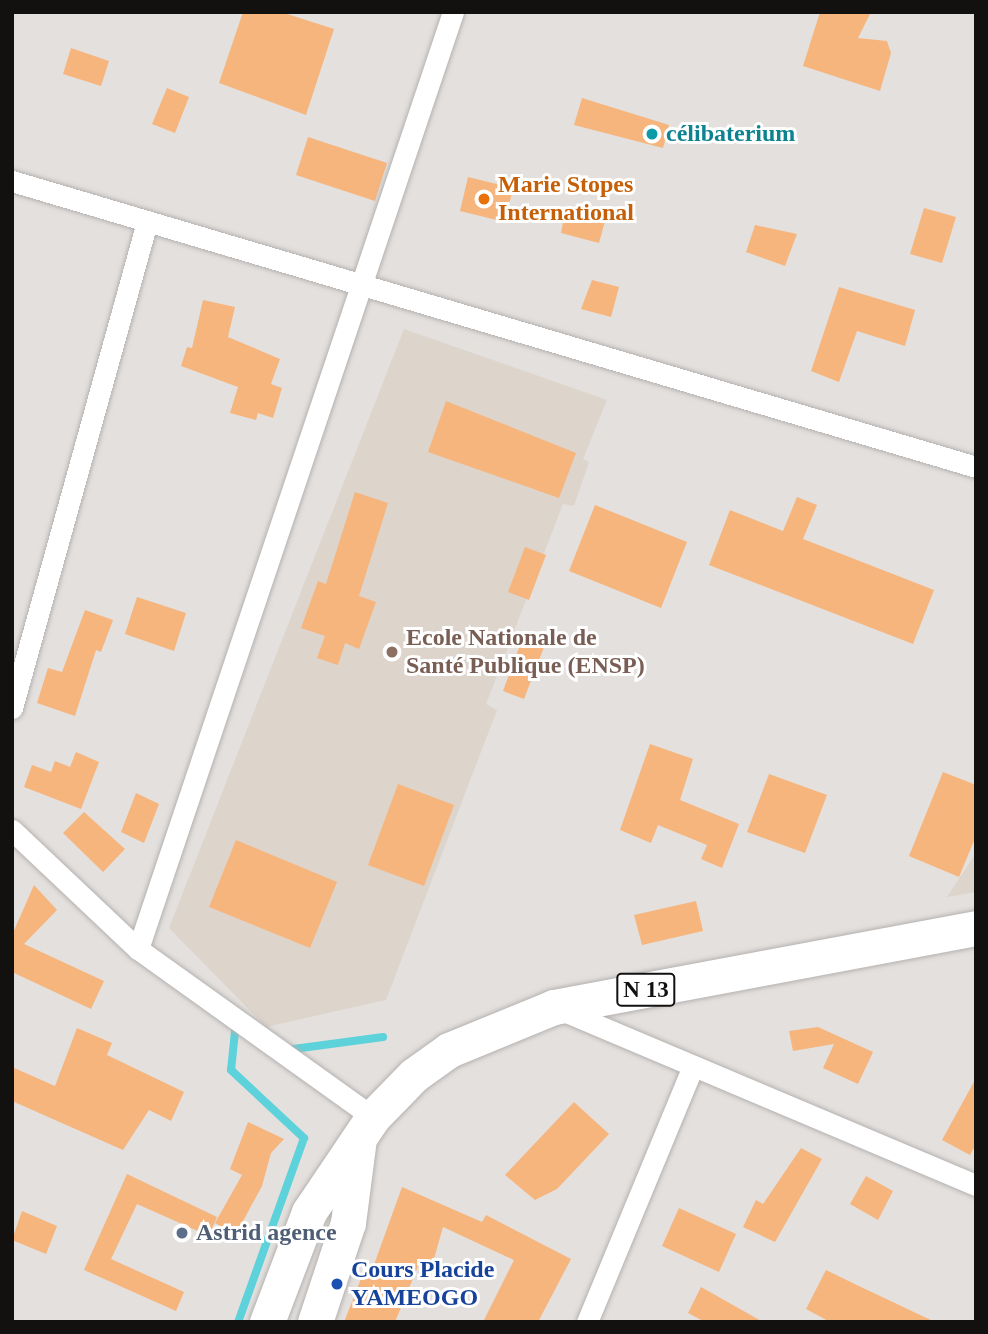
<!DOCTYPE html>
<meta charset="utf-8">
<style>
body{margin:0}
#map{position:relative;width:988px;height:1334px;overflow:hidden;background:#e3e0de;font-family:"Times New Roman",serif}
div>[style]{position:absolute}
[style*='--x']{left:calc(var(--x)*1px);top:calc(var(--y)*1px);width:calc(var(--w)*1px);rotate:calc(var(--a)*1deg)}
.built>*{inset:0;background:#ddd4cc}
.stream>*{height:8px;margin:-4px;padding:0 4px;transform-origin:4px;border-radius:4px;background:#5ed2da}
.building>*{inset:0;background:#f6b57d}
.roads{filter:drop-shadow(0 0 2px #b4b1af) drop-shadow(0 0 2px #b4b1af)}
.street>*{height:21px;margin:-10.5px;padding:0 10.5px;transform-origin:10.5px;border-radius:10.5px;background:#fff}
.primary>*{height:35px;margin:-17.5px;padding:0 17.5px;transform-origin:17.5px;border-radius:17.5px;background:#fff}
.dots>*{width:19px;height:19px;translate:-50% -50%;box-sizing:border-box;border:4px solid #fff;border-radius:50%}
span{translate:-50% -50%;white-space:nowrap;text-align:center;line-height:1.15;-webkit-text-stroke:6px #fff;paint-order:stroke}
.shield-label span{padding:2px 5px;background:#fff;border:2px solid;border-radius:5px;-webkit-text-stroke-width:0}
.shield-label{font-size:23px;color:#121110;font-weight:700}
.culture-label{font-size:24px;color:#0d838f;font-weight:700}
.left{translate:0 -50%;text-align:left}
.food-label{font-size:24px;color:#c56008;font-weight:700}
.education-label{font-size:24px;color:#785e54;font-weight:700}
.service-label{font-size:24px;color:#4e5e75;font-weight:700}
.transit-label{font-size:24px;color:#164399;font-weight:700}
.frame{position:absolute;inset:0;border:14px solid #121110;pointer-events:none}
</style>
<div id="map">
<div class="built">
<div style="clip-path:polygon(404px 329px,607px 400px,583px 459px,589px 462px,574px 506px,563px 504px,486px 704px,497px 710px,386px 1000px,266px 1027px,169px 928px)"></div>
<div style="clip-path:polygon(976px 853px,976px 892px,947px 897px)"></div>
</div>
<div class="stream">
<div style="--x:236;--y:1022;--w:48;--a:95.9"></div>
<div style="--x:231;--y:1070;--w:100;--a:43"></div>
<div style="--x:304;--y:1138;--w:195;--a:109.7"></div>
<div style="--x:286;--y:1050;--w:98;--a:-7.6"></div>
</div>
<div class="building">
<div style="clip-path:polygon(243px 12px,281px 12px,334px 29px,306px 115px,219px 83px)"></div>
<div style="clip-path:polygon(820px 12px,871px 12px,858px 38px,887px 41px,891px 53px,880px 91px,803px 66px)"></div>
<div style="clip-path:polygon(71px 48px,109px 61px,101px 86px,63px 74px)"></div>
<div style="clip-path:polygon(167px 88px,189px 97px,175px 133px,152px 124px)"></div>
<div style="clip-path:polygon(582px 98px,669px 125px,663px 148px,574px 125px)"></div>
<div style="clip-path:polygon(308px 137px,387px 163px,375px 201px,296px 175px)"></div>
<div style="clip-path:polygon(468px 177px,513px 188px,505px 222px,460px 211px)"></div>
<div style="clip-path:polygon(924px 208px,956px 217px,942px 263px,910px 254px)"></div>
<div style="clip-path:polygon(565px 212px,605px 221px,599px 243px,561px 233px)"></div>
<div style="clip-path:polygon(755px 225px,797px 234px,785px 266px,746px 252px)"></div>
<div style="clip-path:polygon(592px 280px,619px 287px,611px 317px,581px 309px)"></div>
<div style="clip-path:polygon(839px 287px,915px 310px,905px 346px,857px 331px,839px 382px,811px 371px)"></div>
<div style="clip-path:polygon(203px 300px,235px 307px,228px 337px,280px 359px,271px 384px,282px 388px,273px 418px,258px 413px,256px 420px,230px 413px,238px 387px,181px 366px,187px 347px,192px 348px)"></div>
<div style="clip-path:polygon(446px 401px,576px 453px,559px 498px,428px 452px)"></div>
<div style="clip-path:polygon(355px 492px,388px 503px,359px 596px,376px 602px,359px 649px,345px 643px,338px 665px,317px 658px,325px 636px,301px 628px,318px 581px,326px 584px)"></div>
<div style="clip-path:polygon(797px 497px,817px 505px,803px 539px,934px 590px,913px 644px,709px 565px,730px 510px,783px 531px)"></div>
<div style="clip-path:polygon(595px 505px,687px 542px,661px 608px,569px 571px)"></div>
<div style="clip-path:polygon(525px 547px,546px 555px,529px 600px,508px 592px)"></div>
<div style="clip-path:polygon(137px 597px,186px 613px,174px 651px,125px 634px)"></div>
<div style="clip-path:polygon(85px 610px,113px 620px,101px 652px,96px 650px,75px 716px,37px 703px,48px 668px,62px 672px)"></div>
<div style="clip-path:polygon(524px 634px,546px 642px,524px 699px,503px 691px)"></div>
<div style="clip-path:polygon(650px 744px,693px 759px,680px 800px,739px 824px,722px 868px,701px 859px,707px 845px,658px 825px,651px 843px,620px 830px)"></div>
<div style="clip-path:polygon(76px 752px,99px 762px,81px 809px,24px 787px,32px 765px,51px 772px,55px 761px,70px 767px)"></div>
<div style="clip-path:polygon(943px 772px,976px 785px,976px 836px,959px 877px,909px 856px)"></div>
<div style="clip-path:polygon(769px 774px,827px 795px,805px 853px,747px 832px)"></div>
<div style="clip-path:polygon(398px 784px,454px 805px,424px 886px,368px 865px)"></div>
<div style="clip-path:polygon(136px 793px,159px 804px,144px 843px,121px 832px)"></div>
<div style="clip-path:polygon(84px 812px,125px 849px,103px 872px,63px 833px)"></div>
<div style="clip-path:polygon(236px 840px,337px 882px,310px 948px,209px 907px)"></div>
<div style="clip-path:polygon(34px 885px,57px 910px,24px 944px,104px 981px,91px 1009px,12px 972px,12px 935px)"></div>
<div style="clip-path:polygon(696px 901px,703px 931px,642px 945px,634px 915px)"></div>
<div style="clip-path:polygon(818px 1027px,873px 1052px,858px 1084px,823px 1068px,834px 1044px,793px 1051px,789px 1031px)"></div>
<div style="clip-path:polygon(77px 1028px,112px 1043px,107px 1055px,184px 1092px,171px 1121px,149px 1110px,123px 1150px,12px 1101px,12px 1067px,55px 1086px)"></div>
<div style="clip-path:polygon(976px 1078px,976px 1144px,970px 1155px,942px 1140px)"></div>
<div style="clip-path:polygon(574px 1102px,609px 1134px,557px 1189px,535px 1200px,505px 1175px)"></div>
<div style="clip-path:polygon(248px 1122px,284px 1139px,271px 1153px,262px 1186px,236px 1234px,215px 1223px,242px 1175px,230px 1169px)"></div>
<div style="clip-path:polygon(801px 1148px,822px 1159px,775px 1242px,743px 1227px,756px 1200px,763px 1204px)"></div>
<div style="clip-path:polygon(127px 1174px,217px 1217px,209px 1236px,137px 1204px,111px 1259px,184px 1292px,176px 1311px,84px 1270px)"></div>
<div style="clip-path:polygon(866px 1176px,893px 1191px,878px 1220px,850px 1204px)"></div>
<div style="clip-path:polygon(402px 1187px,482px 1222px,486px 1215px,571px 1259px,538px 1322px,483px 1322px,514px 1260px,443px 1227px,433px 1262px,421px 1259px,395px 1322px,344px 1322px,364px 1271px,371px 1273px)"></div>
<div style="clip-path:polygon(679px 1208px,736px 1234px,719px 1272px,662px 1246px)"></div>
<div style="clip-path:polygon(22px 1211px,57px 1226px,46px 1254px,12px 1240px)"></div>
<div style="clip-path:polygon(826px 1270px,861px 1287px,935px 1322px,830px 1322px,806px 1309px)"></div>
<div style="clip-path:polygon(701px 1287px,763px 1322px,705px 1322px,688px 1313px)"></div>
</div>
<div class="roads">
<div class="street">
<div style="--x:12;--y:181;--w:1006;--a:16.52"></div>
<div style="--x:12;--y:708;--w:504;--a:-74.48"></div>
<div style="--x:12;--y:830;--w:173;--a:43.4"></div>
<div style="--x:138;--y:949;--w:289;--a:35.6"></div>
<div style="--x:138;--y:949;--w:989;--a:-71.42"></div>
<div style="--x:559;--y:1009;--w:453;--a:22.9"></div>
<div style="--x:587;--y:1322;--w:277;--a:-67.5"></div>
</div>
<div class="primary">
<div style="--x:267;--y:1322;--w:118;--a:-69.1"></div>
<div style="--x:309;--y:1212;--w:115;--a:-56"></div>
<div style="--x:373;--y:1117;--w:59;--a:-45.7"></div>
<div style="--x:414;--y:1075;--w:43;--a:-35.5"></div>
<div style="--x:449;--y:1050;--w:113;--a:-22.3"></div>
<div style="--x:554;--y:1007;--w:429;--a:-10.6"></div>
<div style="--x:315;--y:1322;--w:104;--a:-71.6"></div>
<div style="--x:348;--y:1223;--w:78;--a:-82.6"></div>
</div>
</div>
<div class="dots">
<div style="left:652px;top:134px;background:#0f9aa8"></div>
<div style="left:484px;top:199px;background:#e8710a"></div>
<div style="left:392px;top:652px;background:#8d6e63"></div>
<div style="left:182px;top:1233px;background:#5c6f8a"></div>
<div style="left:337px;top:1284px;background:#1a4fb4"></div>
</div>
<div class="shield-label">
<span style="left:646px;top:990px">N 13</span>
</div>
<div class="culture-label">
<span class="left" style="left:666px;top:134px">célibaterium</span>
</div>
<div class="food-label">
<span class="left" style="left:498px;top:199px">Marie Stopes<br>International</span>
</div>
<div class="education-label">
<span class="left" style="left:406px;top:652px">Ecole Nationale de<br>Santé Publique (ENSP)</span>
</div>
<div class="service-label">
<span class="left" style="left:196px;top:1233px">Astrid agence</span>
</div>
<div class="transit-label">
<span class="left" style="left:351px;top:1284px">Cours Placide<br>YAMEOGO</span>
</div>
<div class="frame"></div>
</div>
